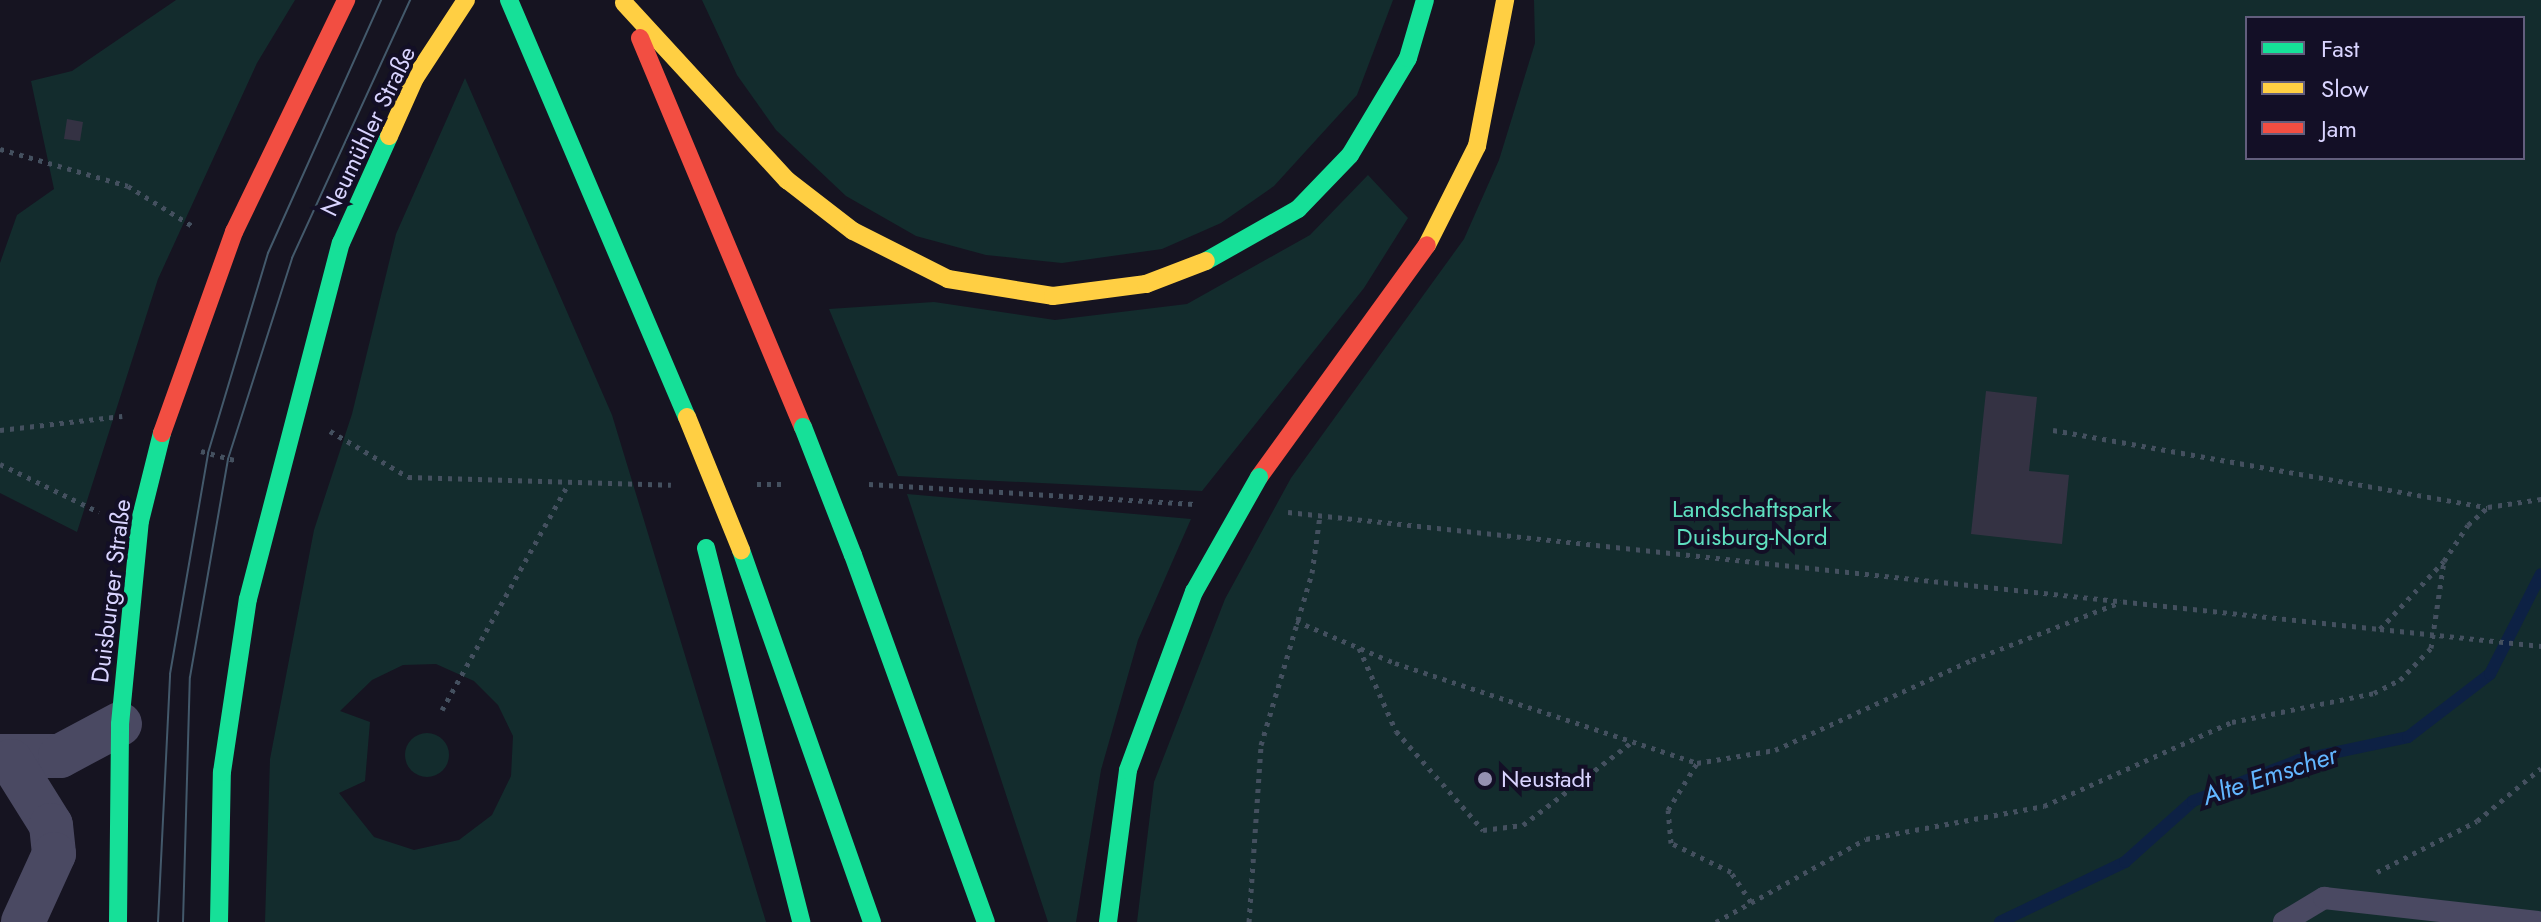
<!DOCTYPE html>
<meta charset="utf-8">
<style>
body{margin:0}
#map{position:relative;width:2541px;height:922px;overflow:hidden;background:#161421;font-family:Jost,sans-serif}
div>[style]{position:absolute}
[style*='--x']{left:calc(var(--x)*1px);top:calc(var(--y)*1px);width:calc(var(--w)*1px);rotate:calc(var(--a)*1deg)}
.green>*{inset:0;background:#132c2d}
.round{border-radius:50%}
.stream>*{height:12px;margin:-6px;padding:0 6px;transform-origin:6px;border-radius:6px;background:#0d2144}
.building>*{inset:0;background:#343243}
.path>*{height:5px;margin-top:-2.5px;transform-origin:0;background:repeating-linear-gradient(90deg,#44505f 0 4px,transparent 0 10px)}
.lane>*{height:22px;margin:-11px;padding:0 11px;transform-origin:11px;border-radius:11px;background:#4a4962}
.street>*{height:44px;margin:-22px;padding:0 22px;transform-origin:22px;border-radius:22px;background:#4a4962}
.fast>*{height:18px;margin:-9px;padding:0 9px;transform-origin:9px;border-radius:9px;background:#16e098}
.slow>*{height:18px;margin:-9px;padding:0 9px;transform-origin:9px;border-radius:9px;background:#ffcf43}
.jam>*{height:18px;margin:-9px;padding:0 9px;transform-origin:9px;border-radius:9px;background:#f24e42}
.tram>*{height:2px;margin:-1px;padding:0 1px;transform-origin:1px;border-radius:1px;background:#43596b}
.path-bridge>*{height:5px;margin-top:-2.5px;transform-origin:0;background:repeating-linear-gradient(90deg,#44505f 0 4px,transparent 0 10px)}
.fast-bridge>*{height:18px;margin:-9px;padding:0 9px;transform-origin:9px;border-radius:9px;background:#16e098}
.slow-bridge>*{height:18px;margin:-9px;padding:0 9px;transform-origin:9px;border-radius:9px;background:#ffcf43}
.dots>*{width:22px;height:22px;translate:-50% -50%;box-sizing:border-box;border:4px solid #130f26;border-radius:50%}
span{translate:-50% -50%;white-space:nowrap;text-align:center;line-height:1.15;-webkit-text-stroke:8px #130f26;paint-order:stroke}
.street-label{font-size:24px;color:#d9d4ff}
.park-label{font-size:24px;color:#5fe0c0}
.poi-label{font-size:24px;color:#d9d4ff}
.left{translate:0 -50%;text-align:left}
.water-label{font-size:26px;color:#62b6ff;font-style:italic}
.legend{position:absolute;left:2245px;top:16px;width:280px;height:144px;box-sizing:border-box;background:#130f26;border:2px solid #625e7d;margin:0;padding:10px 14px;list-style:none;font-size:24px;color:#d9d4ff}
.legend li{display:flex;align-items:center;gap:16px;height:40px}
.legend b{width:40px;border:2px solid #625e7d}
</style>
<div id="map">
<div class="green">
<div style="clip-path:polygon(176px 0,295px 0,257px 63px,158px 279px,77px 532px,0 493px,0 263px,17px 215px,54px 189px,31px 81px,72px 71px)"></div>
<div style="clip-path:polygon(702px 0,1393px 0,1357px 95px,1274px 186px,1221px 223px,1162px 249px,1062px 263px,986px 255px,916px 236px,846px 196px,776px 130px,737px 75px)"></div>
<div style="clip-path:polygon(evenodd,1534px 0,2541px 0,2541px 922px,1137px 922px,1154px 782px,1225px 599px,1291px 478px,1464px 239px,1499px 160px,1535px 43px,1534px 0,2247px 18px,2523px 18px,2523px 158px,2247px 158px,2247px 18px)"></div>
<div style="clip-path:polygon(evenodd,465px 78px,612px 415px,766px 922px,265px 922px,270px 759px,314px 530px,352px 414px,396px 234px,465px 78px,436px 664px,474px 681px,498px 705px,513px 736px,511px 776px,492px 815px,459px 840px,414px 850px,374px 837px,339px 793px,365px 781px,370px 722px,340px 711px,372px 680px,403px 665px,436px 664px)"></div>
<div style="clip-path:polygon(1368px 175px,1408px 218px,1364px 288px,1202px 491px,898px 476px,829px 309px,934px 302px,1055px 320px,1187px 304px,1310px 235px)"></div>
<div style="clip-path:polygon(907px 494px,1191px 519px,1138px 640px,1101px 770px,1076px 922px,1048px 922px)"></div>
<div class="round" style="left:405px;top:733px;width:44px;height:44px"></div>
</div>
<div class="stream">
<div style="--x:2000;--y:922;--w:139;--a:-25.6"></div>
<div style="--x:2125;--y:862;--w:91;--a:-41.9"></div>
<div style="--x:2193;--y:801;--w:114;--a:-21.1"></div>
<div style="--x:2299;--y:760;--w:111;--a:-11.9"></div>
<div style="--x:2408;--y:737;--w:103;--a:-37.5"></div>
<div style="--x:2490;--y:674;--w:112;--a:-63"></div>
</div>
<div class="building">
<div style="clip-path:polygon(67px 119px,83px 122px,80px 141px,64px 139px)"></div>
<div style="clip-path:polygon(1986px 391px,2037px 397px,2029px 471px,2069px 475px,2062px 544px,1971px 534px)"></div>
</div>
<div class="path">
<div style="--x:0;--y:149;--w:133;--a:16.1"></div>
<div style="--x:128;--y:186;--w:78;--a:31.8"></div>
<div style="--x:0;--y:430;--w:123;--a:-6.5"></div>
<div style="--x:2053;--y:430;--w:441;--a:10.1"></div>
<div style="--x:330;--y:431;--w:91;--a:30.5"></div>
<div style="--x:408;--y:477;--w:263;--a:1.7"></div>
<div style="--x:201;--y:451;--w:38;--a:15"></div>
<div style="--x:0;--y:464;--w:110;--a:25.9"></div>
<div style="--x:757;--y:484;--w:26;--a:0"></div>
<div style="--x:869;--y:484;--w:326;--a:3.5"></div>
<div style="--x:1288;--y:512;--w:1098;--a:6.12"></div>
<div style="--x:2380;--y:629;--w:93;--a:-46.7"></div>
<div style="--x:1296;--y:621;--w:108;--a:23"></div>
<div style="--x:1395;--y:663;--w:318;--a:18.3"></div>
<div style="--x:1359;--y:648;--w:91;--a:66"></div>
<div style="--x:1396;--y:731;--w:132;--a:48.7"></div>
<div style="--x:1483;--y:830;--w:40;--a:-7.1"></div>
<div style="--x:1523;--y:825;--w:137;--a:-37.3"></div>
<div style="--x:442;--y:710;--w:257;--a:-60.8"></div>
<div style="--x:2377;--y:872;--w:112;--a:-27"></div>
<div style="--x:2477;--y:821;--w:83;--a:-39.6"></div>
<div style="--x:1751;--y:902;--w:36;--a:-124"></div>
<div style="--x:1731;--y:872;--w:67;--a:-154.2"></div>
<div style="--x:1671;--y:843;--w:33;--a:-95"></div>
<div style="--x:1668;--y:810;--w:55;--a:-58.3"></div>
<div style="--x:1697;--y:763;--w:79;--a:-9.5"></div>
<div style="--x:1775;--y:750;--w:217;--a:-24.6"></div>
<div style="--x:1972;--y:660;--w:160;--a:-21.3"></div>
<div style="--x:1249;--y:922;--w:177;--a:-86.1"></div>
<div style="--x:1261;--y:745;--w:179;--a:-73.5"></div>
<div style="--x:1312;--y:573;--w:59;--a:-82.1"></div>
<div style="--x:1716;--y:922;--w:171;--a:-29"></div>
<div style="--x:1866;--y:839;--w:181;--a:-10.5"></div>
<div style="--x:2044;--y:806;--w:206;--a:-24.1"></div>
<div style="--x:2232;--y:722;--w:145;--a:-11.5"></div>
<div style="--x:2374;--y:693;--w:29;--a:-27"></div>
<div style="--x:2400;--y:680;--w:45;--a:-45.9"></div>
<div style="--x:2431;--y:648;--w:88;--a:-81.5"></div>
<div style="--x:2444;--y:561;--w:43;--a:-56.3"></div>
<div style="--x:2468;--y:525;--w:27;--a:-42"></div>
<div style="--x:2488;--y:507;--w:54;--a:-8.6"></div>
</div>
<div class="lane">
<div style="--x:2284;--y:922;--w:47;--a:-31"></div>
<div style="--x:2324;--y:898;--w:215;--a:6.4"></div>
</div>
<div class="street">
<div style="--x:0;--y:756;--w:60;--a:0"></div>
<div style="--x:60;--y:756;--w:68;--a:-28.1"></div>
<div style="--x:11;--y:761;--w:75;--a:58"></div>
<div style="--x:51;--y:825;--w:29;--a:84"></div>
<div style="--x:54;--y:854;--w:75;--a:114.5"></div>
</div>
<div class="fast">
<div style="--x:509;--y:0;--w:453;--a:66.9"></div>
<div style="--x:1206;--y:261;--w:106;--a:-29.5"></div>
<div style="--x:1298;--y:209;--w:75;--a:-46.1"></div>
<div style="--x:1350;--y:155;--w:113;--a:-59.1"></div>
<div style="--x:1408;--y:58;--w:60;--a:-73.7"></div>
<div style="--x:706;--y:548;--w:386;--a:75.7"></div>
<div style="--x:741;--y:550;--w:394;--a:70.6"></div>
<div style="--x:853;--y:555;--w:390;--a:70.1"></div>
<div style="--x:118;--y:922;--w:198;--a:-89.4"></div>
<div style="--x:120;--y:724;--w:204;--a:-84.4"></div>
<div style="--x:140;--y:521;--w:91;--a:-76"></div>
<div style="--x:219;--y:922;--w:150;--a:-88.9"></div>
<div style="--x:222;--y:772;--w:175;--a:-81.5"></div>
<div style="--x:248;--y:599;--w:368;--a:-75.4"></div>
<div style="--x:341;--y:243;--w:117;--a:-65.8"></div>
<div style="--x:1108;--y:922;--w:153;--a:-82.5"></div>
<div style="--x:1128;--y:770;--w:190;--a:-69.7"></div>
</div>
<div class="slow">
<div style="--x:624;--y:3;--w:241;--a:47.4"></div>
<div style="--x:787;--y:180;--w:83;--a:37.7"></div>
<div style="--x:853;--y:231;--w:106;--a:26.8"></div>
<div style="--x:948;--y:279;--w:106;--a:9.2"></div>
<div style="--x:1053;--y:296;--w:94;--a:-7.4"></div>
<div style="--x:1146;--y:284;--w:64;--a:-21"></div>
<div style="--x:389;--y:136;--w:64;--a:-65.9"></div>
<div style="--x:415;--y:78;--w:93;--a:-56.8"></div>
<div style="--x:1427;--y:245;--w:111;--a:-63.2"></div>
<div style="--x:1477;--y:146;--w:149;--a:-79.1"></div>
</div>
<div class="jam">
<div style="--x:640;--y:38;--w:422;--a:67.3"></div>
<div style="--x:162;--y:433;--w:214;--a:-70.3"></div>
<div style="--x:234;--y:232;--w:258;--a:-64.2"></div>
<div style="--x:1259;--y:477;--w:286;--a:-54.1"></div>
</div>
<div class="tram">
<div style="--x:158;--y:922;--w:248;--a:-87.2"></div>
<div style="--x:170;--y:674;--w:224;--a:-80.2"></div>
<div style="--x:208;--y:453;--w:209;--a:-73.3"></div>
<div style="--x:268;--y:253;--w:277;--a:-65.9"></div>
<div style="--x:183;--y:922;--w:245;--a:-88.4"></div>
<div style="--x:190;--y:677;--w:221;--a:-80.1"></div>
<div style="--x:228;--y:459;--w:211;--a:-72.3"></div>
<div style="--x:292;--y:258;--w:284;--a:-65.4"></div>
</div>
<div class="path-bridge">
<div style="--x:2380;--y:629;--w:162;--a:6"></div>
</div>
<div class="fast-bridge">
<div style="--x:803;--y:427;--w:137;--a:68.7"></div>
<div style="--x:1194;--y:592;--w:132;--a:-60.5"></div>
</div>
<div class="slow-bridge">
<div style="--x:687;--y:417;--w:144;--a:67.9"></div>
</div>
<div class="dots">
<div style="left:1485px;top:779px;background:#9591b1"></div>
</div>
<div class="street-label">
<span style="left:368px;top:131px;rotate:-64deg">Neumühler Straße</span>
<span style="left:111px;top:591px;rotate:-83deg">Duisburger Straße</span>
</div>
<div class="park-label">
<span style="left:1752px;top:523px">Landschaftspark<br>Duisburg-Nord</span>
</div>
<div class="poi-label">
<span class="left" style="left:1501px;top:779px">Neustadt</span>
</div>
<div class="water-label">
<span style="left:2270px;top:776px;rotate:-18deg">Alte Emscher</span>
</div>
<ul class="legend">
<li><b style="height:10px;background:#16e098"></b>Fast</li>
<li><b style="height:10px;background:#ffcf43"></b>Slow</li>
<li><b style="height:10px;background:#f24e42"></b>Jam</li>
</ul>
</div>
